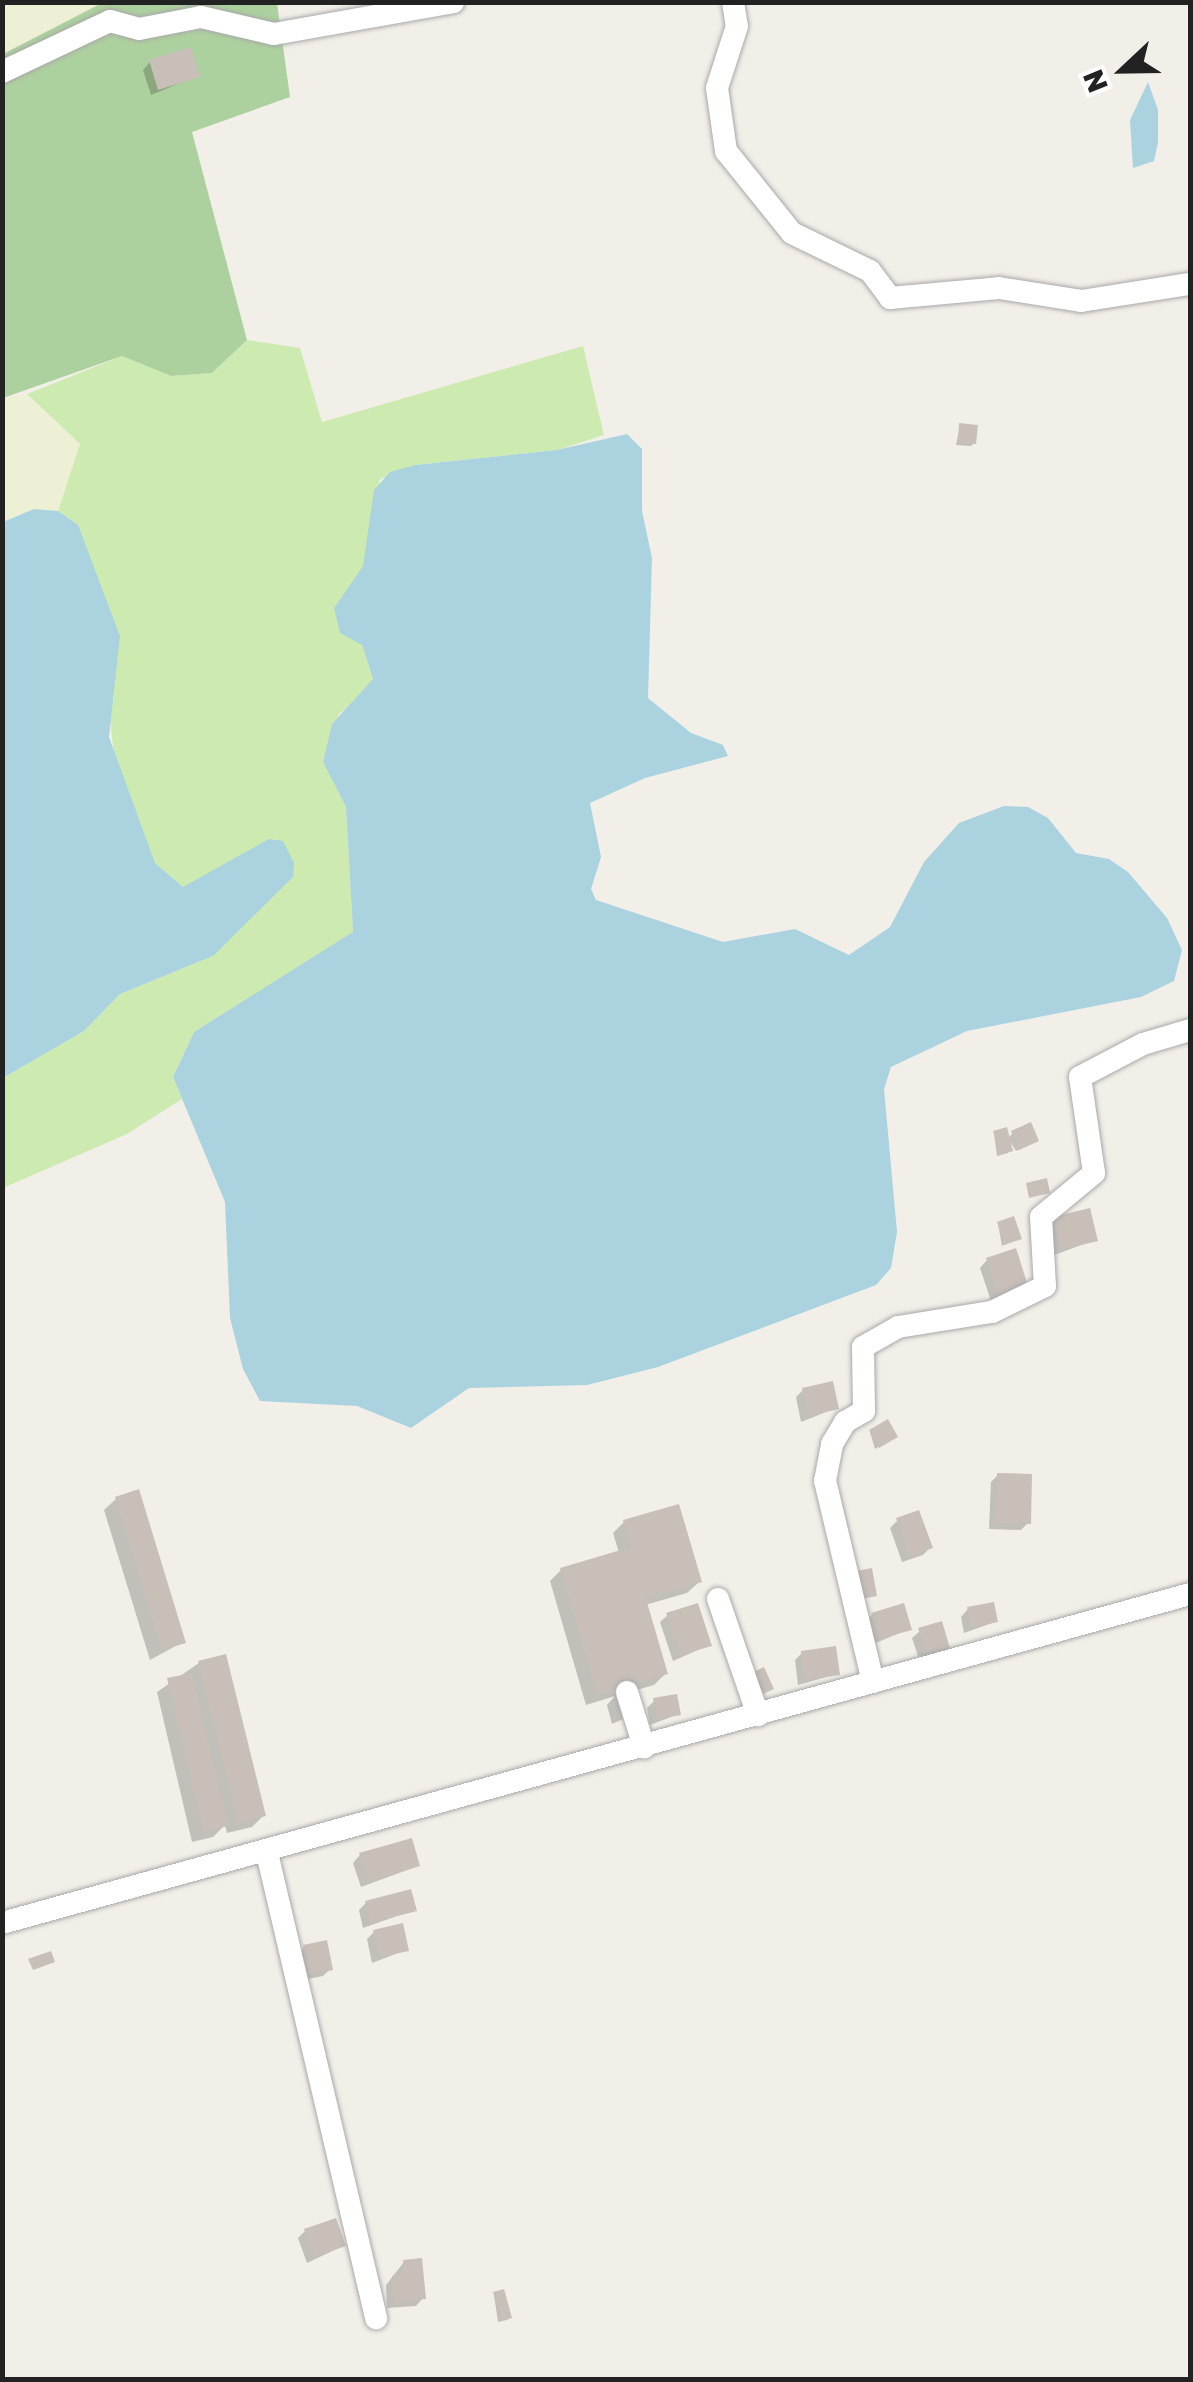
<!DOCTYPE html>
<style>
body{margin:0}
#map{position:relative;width:1193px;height:2382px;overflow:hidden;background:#f2efe9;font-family:"Golos Text",sans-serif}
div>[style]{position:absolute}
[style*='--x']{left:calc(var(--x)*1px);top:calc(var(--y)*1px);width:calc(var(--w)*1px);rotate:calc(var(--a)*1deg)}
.farmland>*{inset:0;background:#eef0d5}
.grass>*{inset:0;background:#cdebb0}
.forest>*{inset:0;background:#add19e}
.water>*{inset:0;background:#aad3df}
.shadow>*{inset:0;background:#0003}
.building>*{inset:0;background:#c7bfb8}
.roads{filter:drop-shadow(0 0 2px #a9a9a9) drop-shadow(0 0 2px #a9a9a9)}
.minor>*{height:22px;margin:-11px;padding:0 11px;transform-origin:11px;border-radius:11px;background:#fff}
span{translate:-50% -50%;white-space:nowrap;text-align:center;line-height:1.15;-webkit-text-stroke:8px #fff;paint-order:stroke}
.frame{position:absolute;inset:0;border:5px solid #222;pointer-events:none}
.north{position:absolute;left:1073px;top:20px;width:100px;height:100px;-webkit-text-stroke:8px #fff;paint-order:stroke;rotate:248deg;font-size:28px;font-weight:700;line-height:40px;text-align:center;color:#222}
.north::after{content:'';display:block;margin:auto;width:35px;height:45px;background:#222;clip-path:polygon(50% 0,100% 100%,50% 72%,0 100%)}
</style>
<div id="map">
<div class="farmland">
<div style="clip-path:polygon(3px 3px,102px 3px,102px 4px,3px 54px)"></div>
<div style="clip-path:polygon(27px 394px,80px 444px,58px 511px,34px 509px,3px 522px,3px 398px)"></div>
</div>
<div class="grass">
<div style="clip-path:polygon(247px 340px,300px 348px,322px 422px,583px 346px,604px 435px,558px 450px,415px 465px,380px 479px,363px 567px,334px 608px,362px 645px,373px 679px,361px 699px,339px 714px,323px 761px,346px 807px,353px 933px,194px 1032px,173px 1077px,182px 1099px,127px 1134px,3px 1188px,3px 1078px,84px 1031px,120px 994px,213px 956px,206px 878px,183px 887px,155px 863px,115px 765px,109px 709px,114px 698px,78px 525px,58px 511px,80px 444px,27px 394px,122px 356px,171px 376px,212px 373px)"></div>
</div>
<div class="forest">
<div style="clip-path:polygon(102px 3px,277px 3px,290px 97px,192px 132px,247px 340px,212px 373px,171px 376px,122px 356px,3px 398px,3px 54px)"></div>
</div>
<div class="water">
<div style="clip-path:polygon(1148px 82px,1158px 110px,1158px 143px,1154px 161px,1133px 168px,1130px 120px)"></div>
<div style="clip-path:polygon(627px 434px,642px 449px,642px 511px,652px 558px,648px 698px,691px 733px,723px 745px,728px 756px,645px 778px,590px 803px,601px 857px,591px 889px,596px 900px,723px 942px,795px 929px,849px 955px,890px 927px,924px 862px,959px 823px,1004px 806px,1028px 807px,1048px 818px,1076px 853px,1109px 859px,1128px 872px,1167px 918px,1182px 950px,1174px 981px,1141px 997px,967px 1031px,891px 1067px,884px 1089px,897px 1232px,891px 1268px,876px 1285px,658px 1367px,587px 1385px,469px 1388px,411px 1428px,357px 1406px,260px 1401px,243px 1369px,230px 1318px,225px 1202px,173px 1077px,194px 1032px,353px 932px,346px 807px,323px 762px,332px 724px,373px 679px,362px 645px,340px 633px,334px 608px,363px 566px,374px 490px,390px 472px,415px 465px,557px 450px)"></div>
<div style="clip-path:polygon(34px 509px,58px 511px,78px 525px,120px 636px,109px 737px,155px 863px,183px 887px,269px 839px,283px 841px,294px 863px,293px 877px,213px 956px,120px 994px,84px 1031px,3px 1078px,3px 522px)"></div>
</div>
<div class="shadow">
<div style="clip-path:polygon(150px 62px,197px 76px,151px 95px,143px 70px)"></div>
<div style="clip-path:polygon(960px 426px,974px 443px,971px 446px,956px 445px)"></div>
<div style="clip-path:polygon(994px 1133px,1010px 1150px,1008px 1153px,997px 1156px)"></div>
<div style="clip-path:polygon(1013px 1133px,1033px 1143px,1016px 1151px,1008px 1138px)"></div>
<div style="clip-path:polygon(1054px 1219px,1095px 1240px,1054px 1255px,1047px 1226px)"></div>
<div style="clip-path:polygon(998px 1224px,1019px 1238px,1002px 1246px)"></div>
<div style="clip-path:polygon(987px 1260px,1027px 1288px,992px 1304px,980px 1268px)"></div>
<div style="clip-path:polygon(803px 1390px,836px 1408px,801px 1422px,796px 1397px)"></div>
<div style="clip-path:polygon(870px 1432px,892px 1439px,875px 1449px)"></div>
<div style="clip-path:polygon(998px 1475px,1028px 1523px,1021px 1530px,989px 1529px,991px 1482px)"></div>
<div style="clip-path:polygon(116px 1499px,183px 1642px,150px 1660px,104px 1510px)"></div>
<div style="clip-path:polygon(898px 1520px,930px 1548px,923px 1555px,902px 1562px,890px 1528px)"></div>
<div style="clip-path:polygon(624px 1522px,699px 1582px,687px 1593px,645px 1605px,665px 1674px,654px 1685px,616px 1696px,623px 1719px,612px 1724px,607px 1705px,615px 1696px,586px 1705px,550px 1581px,561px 1570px,619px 1553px,613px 1533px)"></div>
<div style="clip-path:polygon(968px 1609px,995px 1622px,964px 1633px,961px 1617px)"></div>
<div style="clip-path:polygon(668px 1615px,709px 1645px,673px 1661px,660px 1622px)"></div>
<div style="clip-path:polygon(872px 1615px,909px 1629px,871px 1645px,865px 1622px)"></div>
<div style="clip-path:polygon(920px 1631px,948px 1651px,921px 1665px,912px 1638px)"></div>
<div style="clip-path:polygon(802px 1653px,837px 1674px,798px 1685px,795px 1660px)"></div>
<div style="clip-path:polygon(199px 1663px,263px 1816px,252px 1827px,227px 1833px,225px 1825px,213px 1837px,192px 1842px,157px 1692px)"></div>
<div style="clip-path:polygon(654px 1701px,679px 1714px,650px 1725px,647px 1708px)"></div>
<div style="clip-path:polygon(360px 1855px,418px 1866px,361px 1887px,353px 1863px)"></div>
<div style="clip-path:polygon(366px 1903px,414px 1910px,363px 1928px,359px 1910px)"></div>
<div style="clip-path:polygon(374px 1932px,406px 1950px,372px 1963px,367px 1939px)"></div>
<div style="clip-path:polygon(304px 1947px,330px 1969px,323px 1976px,302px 1980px,297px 1955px)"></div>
<div style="clip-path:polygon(305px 2231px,343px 2246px,307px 2263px,298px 2238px)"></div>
<div style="clip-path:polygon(404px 2262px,423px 2298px,416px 2306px,387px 2308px,386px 2285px)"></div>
<div style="clip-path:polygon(494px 2295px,510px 2317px,507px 2320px,498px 2322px)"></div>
</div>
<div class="building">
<div style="clip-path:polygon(191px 47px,200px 77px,158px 90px,149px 60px)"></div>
<div style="clip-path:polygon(959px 423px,978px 425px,976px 444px,958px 443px)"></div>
<div style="clip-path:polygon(1031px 1122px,1039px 1141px,1019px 1150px,1011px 1131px)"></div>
<div style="clip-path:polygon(1007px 1127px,1013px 1151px,999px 1155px,993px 1131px)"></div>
<div style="clip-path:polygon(1047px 1178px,1050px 1193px,1029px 1198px,1026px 1183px)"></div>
<div style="clip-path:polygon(1090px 1208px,1098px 1241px,1060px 1250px,1053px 1217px)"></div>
<div style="clip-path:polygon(1014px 1216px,1022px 1239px,1004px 1245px,997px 1222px)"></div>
<div style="clip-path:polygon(1016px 1248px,1029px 1289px,999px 1299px,986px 1258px)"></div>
<div style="clip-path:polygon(833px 1381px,839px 1409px,808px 1416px,802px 1388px)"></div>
<div style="clip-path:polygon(888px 1419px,898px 1437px,879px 1448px,869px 1430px)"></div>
<div style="clip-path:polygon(997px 1473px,1032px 1474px,1031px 1524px,995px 1523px)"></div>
<div style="clip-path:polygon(139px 1489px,186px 1643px,161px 1650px,115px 1497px)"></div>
<div style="clip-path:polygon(679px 1504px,702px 1582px,646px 1599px,668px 1674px,597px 1695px,560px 1568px,631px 1547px,623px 1520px)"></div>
<div style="clip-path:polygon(919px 1510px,933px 1548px,909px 1556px,896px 1518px)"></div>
<div style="clip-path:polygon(872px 1568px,877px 1596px,856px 1600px,851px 1572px)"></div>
<div style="clip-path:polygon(994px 1602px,998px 1622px,971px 1627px,967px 1607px)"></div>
<div style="clip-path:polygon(698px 1603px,712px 1646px,680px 1655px,666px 1613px)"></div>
<div style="clip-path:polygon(904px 1603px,912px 1630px,878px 1639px,871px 1613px)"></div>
<div style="clip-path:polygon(942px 1621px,951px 1652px,928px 1659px,918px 1628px)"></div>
<div style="clip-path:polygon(836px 1646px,840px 1675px,804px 1680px,801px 1651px)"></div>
<div style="clip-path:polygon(226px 1654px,266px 1816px,238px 1823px,198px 1661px)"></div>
<div style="clip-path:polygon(764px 1667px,774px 1689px,763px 1694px,753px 1672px)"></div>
<div style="clip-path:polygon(192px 1673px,228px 1826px,203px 1832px,167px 1678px)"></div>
<div style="clip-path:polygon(677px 1694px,681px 1715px,657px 1719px,653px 1698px)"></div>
<div style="clip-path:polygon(412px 1838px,420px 1866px,368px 1882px,359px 1853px)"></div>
<div style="clip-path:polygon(411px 1889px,417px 1911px,370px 1923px,365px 1901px)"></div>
<div style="clip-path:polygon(403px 1923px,409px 1951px,379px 1957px,373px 1930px)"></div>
<div style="clip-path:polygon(327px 1940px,333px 1970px,309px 1975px,303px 1945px)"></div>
<div style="clip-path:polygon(51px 1951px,55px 1962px,33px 1970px,28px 1959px)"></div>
<div style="clip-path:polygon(336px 2218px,346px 2246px,314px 2257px,304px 2229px)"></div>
<div style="clip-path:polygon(422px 2258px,426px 2299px,394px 2302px,392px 2276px,404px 2274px,403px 2260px)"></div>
<div style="clip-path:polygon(504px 2289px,512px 2318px,501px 2321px,493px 2292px)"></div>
</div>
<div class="roads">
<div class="minor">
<div style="--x:733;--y:2;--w:24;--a:81"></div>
<div style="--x:737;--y:26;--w:65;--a:107.9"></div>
<div style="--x:717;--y:88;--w:64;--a:81.9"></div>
<div style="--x:726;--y:151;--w:105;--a:51.2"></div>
<div style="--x:792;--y:233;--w:87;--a:26"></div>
<div style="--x:870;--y:271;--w:34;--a:53"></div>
<div style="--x:890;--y:298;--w:109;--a:-5.2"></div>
<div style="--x:999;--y:288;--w:83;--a:9"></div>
<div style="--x:1081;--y:301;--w:110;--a:-8.9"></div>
<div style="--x:2;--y:72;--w:119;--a:-25.3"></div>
<div style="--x:110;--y:21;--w:30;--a:15"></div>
<div style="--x:139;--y:29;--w:63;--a:-11"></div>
<div style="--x:201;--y:17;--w:75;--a:13.1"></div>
<div style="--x:274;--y:34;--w:182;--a:-10.1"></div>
<div style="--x:718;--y:1599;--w:123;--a:71"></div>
<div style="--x:873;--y:1682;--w:207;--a:-103.4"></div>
<div style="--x:825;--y:1481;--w:38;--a:-79"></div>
<div style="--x:832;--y:1444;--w:26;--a:-59"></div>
<div style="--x:845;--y:1422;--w:22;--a:-30"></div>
<div style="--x:864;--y:1411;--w:64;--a:-90.9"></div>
<div style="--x:863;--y:1347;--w:40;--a:-29.7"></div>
<div style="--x:898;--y:1327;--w:95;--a:-9.1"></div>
<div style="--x:992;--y:1312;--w:59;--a:-26.1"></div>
<div style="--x:1045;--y:1286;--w:69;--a:-93.3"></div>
<div style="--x:1041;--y:1217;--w:69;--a:-39.7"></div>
<div style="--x:1094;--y:1173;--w:97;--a:-98.3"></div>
<div style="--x:1080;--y:1077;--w:71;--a:-27.6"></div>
<div style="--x:1143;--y:1044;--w:49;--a:-16.6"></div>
<div style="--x:627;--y:1692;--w:58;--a:72.8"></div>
<div style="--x:267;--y:1853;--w:478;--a:76.8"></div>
<div style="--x:2;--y:1923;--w:1233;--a:-15.48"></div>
</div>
</div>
<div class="frame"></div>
<div class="north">N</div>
</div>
